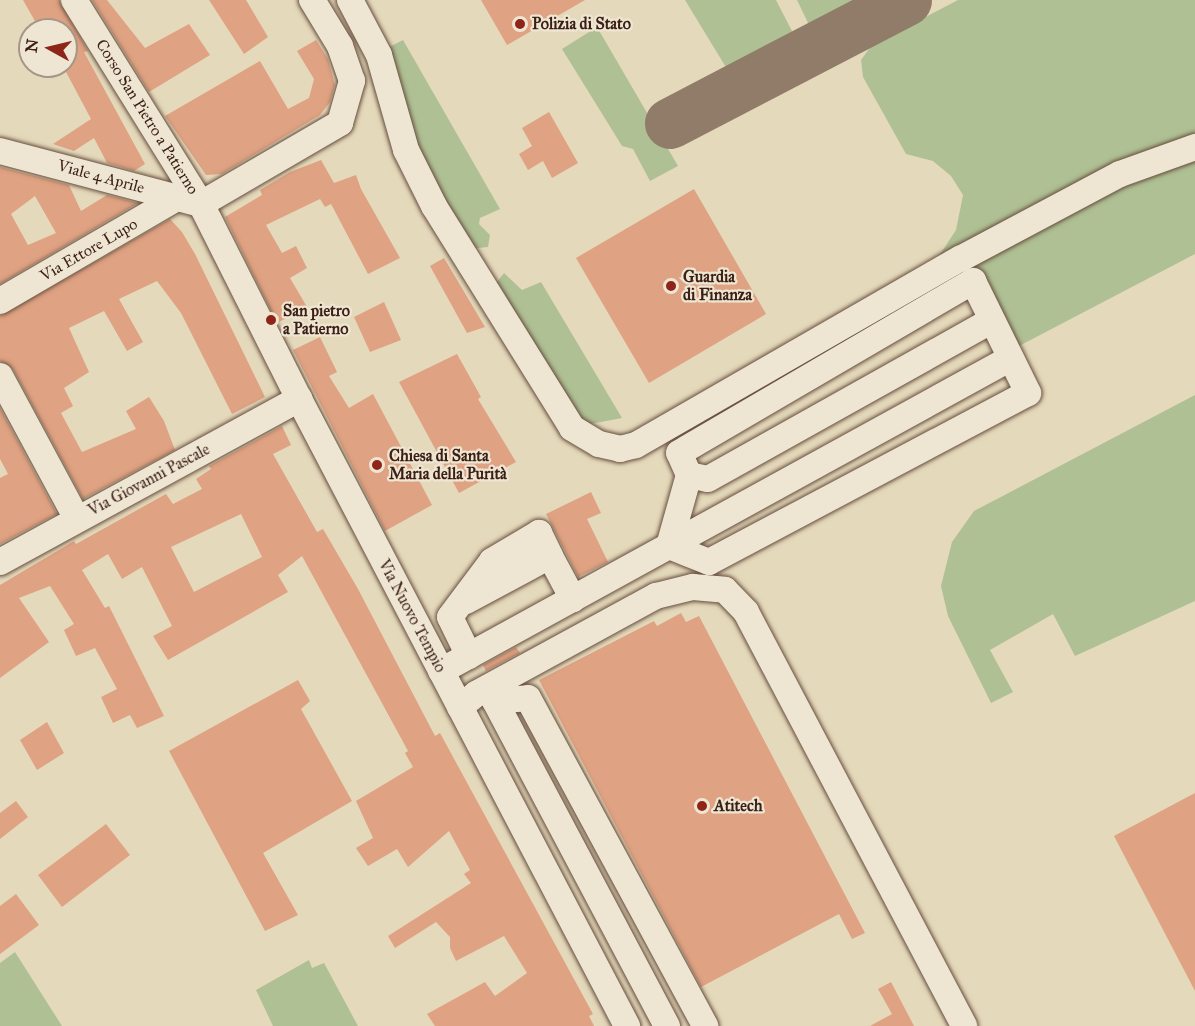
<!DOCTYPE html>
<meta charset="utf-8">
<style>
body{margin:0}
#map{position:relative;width:1195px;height:1026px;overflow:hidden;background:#e5d9bb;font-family:"IM FELL Great Primer",serif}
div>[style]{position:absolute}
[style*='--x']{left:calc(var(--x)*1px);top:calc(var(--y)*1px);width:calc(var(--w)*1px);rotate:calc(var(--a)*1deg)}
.green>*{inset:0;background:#afc094}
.taxiway>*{height:51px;margin:-25.5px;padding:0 25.5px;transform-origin:25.5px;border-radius:25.5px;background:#907c68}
.building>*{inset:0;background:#dfa282}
.roads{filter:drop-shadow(0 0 2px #664e3e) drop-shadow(0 0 2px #664e3e)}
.minor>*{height:26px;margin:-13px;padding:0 13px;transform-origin:13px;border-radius:13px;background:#eee6d3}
.dots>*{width:16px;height:16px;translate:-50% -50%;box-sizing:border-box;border:3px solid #eee6d3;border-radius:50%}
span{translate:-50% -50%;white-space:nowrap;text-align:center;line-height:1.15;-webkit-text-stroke:4.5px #eee6d3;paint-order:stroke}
.poi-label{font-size:16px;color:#3b1f15;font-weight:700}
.left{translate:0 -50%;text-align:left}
.street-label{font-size:16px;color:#3b1f15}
.north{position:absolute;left:18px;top:18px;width:60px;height:60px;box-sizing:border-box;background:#eee6d3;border:2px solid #a69687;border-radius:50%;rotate:278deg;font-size:16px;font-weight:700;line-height:24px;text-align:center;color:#3b1f15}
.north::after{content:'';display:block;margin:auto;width:21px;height:27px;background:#8f2418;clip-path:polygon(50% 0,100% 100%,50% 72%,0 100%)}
</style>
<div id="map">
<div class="green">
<div style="clip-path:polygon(685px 0,776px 0,794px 35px,727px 69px)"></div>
<div style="clip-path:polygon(797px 0,859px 0,810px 27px)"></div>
<div style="clip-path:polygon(958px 0,1195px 0,1195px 134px,1128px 159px,939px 256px,956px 230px,963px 195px,951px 176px,933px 161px,906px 154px,863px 77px,861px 60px,872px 45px)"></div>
<div style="clip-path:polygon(597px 27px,678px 166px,650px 181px,633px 149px,622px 146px,562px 49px)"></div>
<div style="clip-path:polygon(403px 40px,500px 209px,480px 218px,479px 224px,490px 235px,488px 247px,469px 249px,413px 145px,385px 49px)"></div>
<div style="clip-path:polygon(1195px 159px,1195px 254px,1019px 346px,975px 263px,1118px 189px)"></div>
<div style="clip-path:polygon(504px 273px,522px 290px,541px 282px,622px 418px,585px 425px,493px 287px)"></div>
<div style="clip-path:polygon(1195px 395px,1195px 601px,1075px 656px,1053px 614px,990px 650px,1013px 692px,991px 703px,948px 616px,941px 586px,952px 542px,974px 511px)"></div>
<div style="clip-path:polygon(15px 952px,62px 1026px,0 1026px,0 963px)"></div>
<div style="clip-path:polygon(309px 960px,312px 968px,324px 963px,358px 1026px,273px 1026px,256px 990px)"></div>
</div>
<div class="taxiway">
<div style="--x:670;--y:123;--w:266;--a:-27.5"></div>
</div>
<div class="building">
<div style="clip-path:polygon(23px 0,59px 0,88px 51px,84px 52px,145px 164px,134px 171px,107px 163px,94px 138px,74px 151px,53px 144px,91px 119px,66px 72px,66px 30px,40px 30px)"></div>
<div style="clip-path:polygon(92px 0,107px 0,145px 48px,189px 24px,210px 55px,149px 92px)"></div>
<div style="clip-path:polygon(209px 0,246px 0,268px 37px,244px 54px)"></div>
<div style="clip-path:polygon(481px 0,585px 0,507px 45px)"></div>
<div style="clip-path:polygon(316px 40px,328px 59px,335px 85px,330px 102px,320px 115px,222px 174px,206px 175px,165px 116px,260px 61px,288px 109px,309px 98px,314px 79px,297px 51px)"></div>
<div style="clip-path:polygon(549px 112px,578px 163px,552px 178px,543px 161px,528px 170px,519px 154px,532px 146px,522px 128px)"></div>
<div style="clip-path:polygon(321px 160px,334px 183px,356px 175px,361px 189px,400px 258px,368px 274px,331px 204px,325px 207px,320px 199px,266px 225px,282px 253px,296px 246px,307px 268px,290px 278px,307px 307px,277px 323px,225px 217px,262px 195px,260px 190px,290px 172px)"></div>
<div style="clip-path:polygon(evenodd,0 167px,69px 185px,81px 211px,107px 195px,138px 203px,0 284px,0 167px,35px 196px,56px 233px,28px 245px,11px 214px,35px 196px)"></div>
<div style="clip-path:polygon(694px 189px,766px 314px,649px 383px,576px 258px)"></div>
<div style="clip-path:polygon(170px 219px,182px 232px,195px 254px,265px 397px,232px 414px,181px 313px,157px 281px,119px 299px,143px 342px,127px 351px,104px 311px,69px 328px,89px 372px,64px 388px,73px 406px,61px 413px,82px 452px,136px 429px,126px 411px,149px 397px,164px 421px,175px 450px,83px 499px,13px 369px,0 361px,0 316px)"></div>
<div style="clip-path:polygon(444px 258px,485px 327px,467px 333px,430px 266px)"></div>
<div style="clip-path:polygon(384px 302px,401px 340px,370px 352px,354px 317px)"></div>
<div style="clip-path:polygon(320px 337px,337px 372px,329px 376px,349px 408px,373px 394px,432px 505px,385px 531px,293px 350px)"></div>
<div style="clip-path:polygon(457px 354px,481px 397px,478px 399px,516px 462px,459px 493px,399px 382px)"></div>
<div style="clip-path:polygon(0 408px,57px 514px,0 544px,0 478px,8px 474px,0 459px)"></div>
<div style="clip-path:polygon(evenodd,282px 426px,291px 445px,273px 454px,317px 532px,323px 529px,358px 589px,435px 736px,440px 733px,593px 1014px,589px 1016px,594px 1026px,435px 1026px,427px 1014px,485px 982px,495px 996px,527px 973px,504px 936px,456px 961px,450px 948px,450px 937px,436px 922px,395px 948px,388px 936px,471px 883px,464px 874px,470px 870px,449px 831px,408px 867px,397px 849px,368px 866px,356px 848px,373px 838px,356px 801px,413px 767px,405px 753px,408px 751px,302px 556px,278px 575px,288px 592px,168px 660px,153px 636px,172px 626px,142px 567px,122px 579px,108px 554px,82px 570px,105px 608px,109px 606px,164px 716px,137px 728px,130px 715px,113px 723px,101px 697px,117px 689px,95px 648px,76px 656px,64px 630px,74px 624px,50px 586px,19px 598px,49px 642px,0 678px,0 585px,74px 541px,76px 544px,166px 494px,173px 504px,202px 489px,196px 479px,211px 469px,209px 466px,282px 426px,241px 514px,262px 557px,194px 592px,171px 547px,241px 514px)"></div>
<div style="clip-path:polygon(591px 492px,601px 513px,587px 519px,608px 562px,578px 577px,546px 514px)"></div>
<div style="clip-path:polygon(681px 613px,686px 622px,699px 616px,865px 933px,852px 939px,839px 914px,701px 987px,539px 680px,654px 621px,657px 626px)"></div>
<div style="clip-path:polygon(516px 647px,520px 653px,486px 671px,483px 665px)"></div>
<div style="clip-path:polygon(298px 680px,310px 701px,301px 709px,352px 801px,263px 853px,298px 915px,265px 931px,169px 751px)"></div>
<div style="clip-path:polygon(47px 722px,64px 753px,37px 770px,20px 740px)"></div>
<div style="clip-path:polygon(1195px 793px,1195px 991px,1114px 836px)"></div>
<div style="clip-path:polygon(16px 801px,28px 817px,0 839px,0 813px)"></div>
<div style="clip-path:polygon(106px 824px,130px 855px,62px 907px,38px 875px)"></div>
<div style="clip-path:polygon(16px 894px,39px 925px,0 954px,0 906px)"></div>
<div style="clip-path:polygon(891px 982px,914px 1026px,870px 1026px,892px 1014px,878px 989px)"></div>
</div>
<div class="roads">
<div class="minor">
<div style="--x:74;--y:0;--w:240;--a:58.1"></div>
<div style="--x:201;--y:204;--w:218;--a:63.3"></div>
<div style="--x:299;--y:399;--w:708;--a:62.38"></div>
<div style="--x:350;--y:0;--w:62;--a:62.2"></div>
<div style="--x:379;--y:55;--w:99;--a:74.1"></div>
<div style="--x:406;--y:150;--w:63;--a:63.4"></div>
<div style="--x:434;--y:206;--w:261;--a:58.1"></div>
<div style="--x:572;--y:428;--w:31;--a:31"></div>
<div style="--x:599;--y:444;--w:22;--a:13"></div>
<div style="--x:620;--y:449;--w:16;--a:-14"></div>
<div style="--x:636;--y:445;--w:374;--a:-29.9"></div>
<div style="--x:960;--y:259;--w:181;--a:-28"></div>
<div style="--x:1120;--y:174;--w:80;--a:-19.8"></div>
<div style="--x:0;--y:151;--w:208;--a:14.8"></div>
<div style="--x:201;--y:204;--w:161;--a:-30.2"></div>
<div style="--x:340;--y:123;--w:44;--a:-74.1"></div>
<div style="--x:352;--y:81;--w:37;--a:-109"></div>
<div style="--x:340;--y:46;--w:54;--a:-121.3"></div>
<div style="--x:973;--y:281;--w:125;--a:63.8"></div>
<div style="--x:1028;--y:393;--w:361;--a:152.1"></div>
<div style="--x:709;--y:562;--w:43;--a:-158.2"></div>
<div style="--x:669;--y:546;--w:74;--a:-74.3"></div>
<div style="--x:689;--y:475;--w:24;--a:-114"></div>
<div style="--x:679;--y:453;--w:341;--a:-30.3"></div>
<div style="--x:0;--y:301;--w:205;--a:-30.2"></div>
<div style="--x:0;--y:376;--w:162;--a:61.7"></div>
<div style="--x:689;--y:475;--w:19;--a:12"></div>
<div style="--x:708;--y:479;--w:325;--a:-29.2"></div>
<div style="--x:0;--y:562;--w:341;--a:-28.6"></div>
<div style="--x:466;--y:601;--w:95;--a:-28.2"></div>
<div style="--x:550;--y:556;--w:49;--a:61.9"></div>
<div style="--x:469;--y:656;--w:43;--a:-116"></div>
<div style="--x:450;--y:617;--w:70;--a:-53.1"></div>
<div style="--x:492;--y:561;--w:55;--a:-30.8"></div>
<div style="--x:539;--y:533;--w:25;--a:64"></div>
<div style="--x:441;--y:671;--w:650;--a:-28.77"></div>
<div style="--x:460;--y:707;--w:21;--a:-39"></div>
<div style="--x:476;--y:694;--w:205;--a:-28.6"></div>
<div style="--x:656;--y:596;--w:38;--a:-14"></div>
<div style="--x:693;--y:587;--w:32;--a:5"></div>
<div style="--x:725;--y:590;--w:30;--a:46"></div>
<div style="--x:746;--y:612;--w:468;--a:62.2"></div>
<div style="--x:667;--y:1026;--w:368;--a:-117.9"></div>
<div style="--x:495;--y:701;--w:33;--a:-5"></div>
<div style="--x:528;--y:698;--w:373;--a:61.6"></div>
</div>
</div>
<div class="dots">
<div style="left:520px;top:24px;background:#8f2418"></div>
<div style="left:671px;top:286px;background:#8f2418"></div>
<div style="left:271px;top:320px;background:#8f2418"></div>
<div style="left:377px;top:465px;background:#8f2418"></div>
<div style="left:702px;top:806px;background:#8f2418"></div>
</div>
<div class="poi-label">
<span class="left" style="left:532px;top:24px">Polizia di Stato</span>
<span class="left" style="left:683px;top:286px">Guardia<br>di Finanza</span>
<span class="left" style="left:283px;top:320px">San pietro<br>a Patierno</span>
<span class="left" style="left:389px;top:465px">Chiesa di Santa<br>Maria della Purità</span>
<span class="left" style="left:714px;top:806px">Atitech</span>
</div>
<div class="street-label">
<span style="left:147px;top:117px;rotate:58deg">Corso San Pietro a Patierno</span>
<span style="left:101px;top:177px;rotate:15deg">Viale 4 Aprile</span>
<span style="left:89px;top:250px;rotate:-30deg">Via Ettore Lupo</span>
<span style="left:149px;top:480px;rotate:-28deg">Via Giovanni Pascale</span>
<span style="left:412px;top:616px;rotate:62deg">Via Nuovo Tempio</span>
</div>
<div class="north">N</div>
</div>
